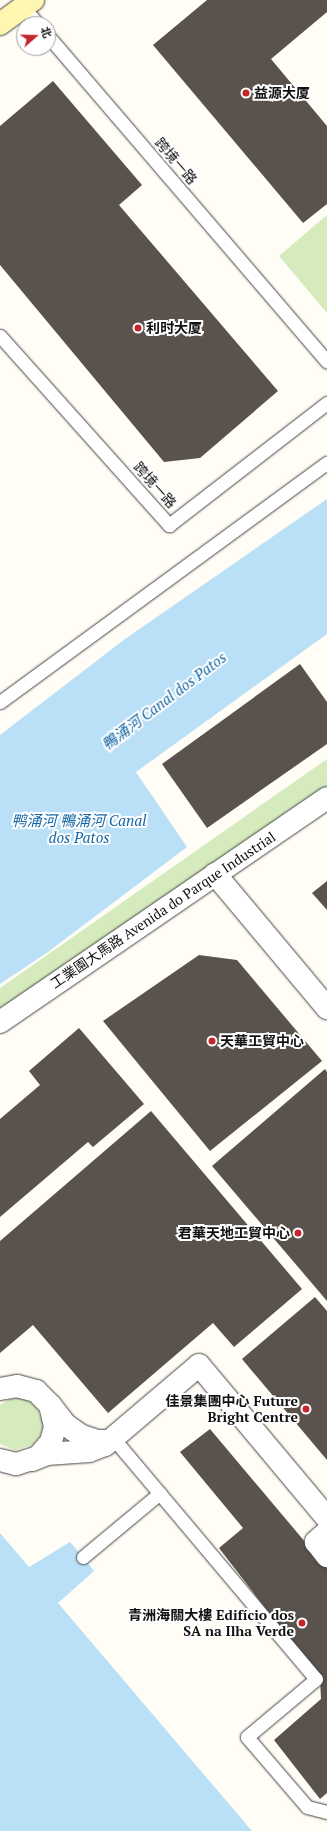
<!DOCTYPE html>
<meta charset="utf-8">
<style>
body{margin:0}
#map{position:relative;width:327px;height:1831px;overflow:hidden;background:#fffdf5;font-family:"PT Serif","Noto Sans SC",serif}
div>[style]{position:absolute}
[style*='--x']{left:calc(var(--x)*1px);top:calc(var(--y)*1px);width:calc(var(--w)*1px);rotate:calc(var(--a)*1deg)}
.green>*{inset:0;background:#d5ebbd}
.water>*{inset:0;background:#b9e0f7}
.building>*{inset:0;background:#5a524d}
.roads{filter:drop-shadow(0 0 1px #444) drop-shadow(0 0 1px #444)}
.lane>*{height:13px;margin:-6.5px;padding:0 6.5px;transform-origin:6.5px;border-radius:6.5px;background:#fff}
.street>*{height:22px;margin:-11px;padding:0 11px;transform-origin:11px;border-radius:11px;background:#fff}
.secondary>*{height:22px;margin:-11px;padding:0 11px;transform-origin:11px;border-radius:11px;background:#fff6b0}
.dots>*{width:11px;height:11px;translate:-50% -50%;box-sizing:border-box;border:2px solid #fff;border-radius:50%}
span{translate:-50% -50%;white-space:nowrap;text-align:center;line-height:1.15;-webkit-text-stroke:4px #fff;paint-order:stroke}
.poi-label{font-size:14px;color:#111;font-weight:700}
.left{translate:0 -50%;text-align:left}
.right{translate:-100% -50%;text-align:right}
.street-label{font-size:14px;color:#111}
.water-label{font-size:15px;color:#1768a6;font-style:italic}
.north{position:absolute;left:16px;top:16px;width:40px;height:40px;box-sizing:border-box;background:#fff;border:1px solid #a0a0a0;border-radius:50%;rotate:70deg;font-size:11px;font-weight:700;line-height:16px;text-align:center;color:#111}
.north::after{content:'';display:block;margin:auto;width:14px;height:18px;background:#c4262e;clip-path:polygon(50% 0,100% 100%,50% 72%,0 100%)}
</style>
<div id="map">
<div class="green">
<div style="clip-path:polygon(327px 215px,327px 313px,279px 256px)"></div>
<div style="clip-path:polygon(327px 759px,327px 786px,0 1012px,0 988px)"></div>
<div style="clip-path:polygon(18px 1398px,27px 1400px,37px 1408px,43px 1424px,40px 1436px,34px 1444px,15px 1450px,0 1444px,0 1405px,10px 1399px)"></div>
</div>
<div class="water">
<div style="clip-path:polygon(327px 499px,327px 634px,136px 772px,187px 847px,48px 952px,0 984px,0 735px,125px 639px)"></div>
<div style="clip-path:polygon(0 1533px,29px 1567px,70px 1542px,83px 1557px,94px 1571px,58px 1603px,252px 1831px,0 1831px)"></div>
</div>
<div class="building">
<div style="clip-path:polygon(207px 0,327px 0,327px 12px,271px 59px,327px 126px,327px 204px,303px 223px,153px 45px)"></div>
<div style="clip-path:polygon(53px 81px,142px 185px,119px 205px,278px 391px,200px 458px,164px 462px,0 265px,0 126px)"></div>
<div style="clip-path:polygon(300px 664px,327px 702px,327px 744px,207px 828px,162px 764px)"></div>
<div style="clip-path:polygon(327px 881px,327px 910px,312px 893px)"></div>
<div style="clip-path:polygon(199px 955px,237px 960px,322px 1061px,210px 1151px,103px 1021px)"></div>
<div style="clip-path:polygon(79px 1028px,144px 1104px,93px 1147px,88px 1142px,0 1217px,0 1119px,40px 1085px,29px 1071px)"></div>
<div style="clip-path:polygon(325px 1069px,327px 1072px,327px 1301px,212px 1166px)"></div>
<div style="clip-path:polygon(151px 1111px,302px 1289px,234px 1347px,213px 1323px,108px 1413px,33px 1325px,0 1353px,0 1241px)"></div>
<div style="clip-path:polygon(315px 1297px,327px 1311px,327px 1460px,242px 1359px)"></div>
<div style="clip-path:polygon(210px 1429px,327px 1568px,327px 1793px,320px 1799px,274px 1740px,321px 1699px,320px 1679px,219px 1548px,243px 1528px,180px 1452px)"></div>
</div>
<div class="roads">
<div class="lane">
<div style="--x:23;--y:7;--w:23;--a:49"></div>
<div style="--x:48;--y:36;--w:429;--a:49.4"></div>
<div style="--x:0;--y:336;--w:254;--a:48.2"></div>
<div style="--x:169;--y:525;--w:200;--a:-37.7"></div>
<div style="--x:0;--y:702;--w:405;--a:-36.2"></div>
<div style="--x:113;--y:1438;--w:315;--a:49.9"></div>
<div style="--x:316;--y:1679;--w:90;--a:140"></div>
<div style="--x:247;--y:1737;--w:92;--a:49.4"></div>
<div style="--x:307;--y:1807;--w:21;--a:14"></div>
<div style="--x:83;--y:1557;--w:100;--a:-39.7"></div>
</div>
<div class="street">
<div style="--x:215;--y:874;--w:175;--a:50.1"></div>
<div style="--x:0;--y:1022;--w:396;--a:-34.4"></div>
<div style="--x:0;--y:1389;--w:17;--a:-10"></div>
<div style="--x:17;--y:1386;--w:20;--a:15"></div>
<div style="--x:36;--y:1391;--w:20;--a:45"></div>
<div style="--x:50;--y:1405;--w:23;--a:77"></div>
<div style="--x:55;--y:1427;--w:16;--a:105"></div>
<div style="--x:51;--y:1442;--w:20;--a:131"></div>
<div style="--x:38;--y:1457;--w:23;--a:162"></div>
<div style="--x:16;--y:1464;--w:16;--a:-166"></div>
<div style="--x:51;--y:1406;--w:24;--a:52"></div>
<div style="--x:66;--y:1425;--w:19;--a:35"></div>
<div style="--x:82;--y:1436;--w:16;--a:18"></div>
<div style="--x:97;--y:1441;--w:13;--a:0"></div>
<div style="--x:32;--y:1460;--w:16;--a:-22"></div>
<div style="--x:47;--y:1454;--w:42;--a:-4.1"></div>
<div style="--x:89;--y:1451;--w:17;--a:-21"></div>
<div style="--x:105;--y:1445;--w:123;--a:-40.4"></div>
<div style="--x:199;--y:1365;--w:199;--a:50.1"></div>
<div style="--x:327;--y:1532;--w:15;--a:138"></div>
<div style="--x:316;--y:1542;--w:18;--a:52"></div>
</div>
<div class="secondary">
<div style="--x:0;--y:24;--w:41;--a:-36"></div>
</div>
</div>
<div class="dots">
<div style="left:246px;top:93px;background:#c4262e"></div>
<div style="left:138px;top:328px;background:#c4262e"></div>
<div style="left:212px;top:1041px;background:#c4262e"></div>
<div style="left:298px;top:1233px;background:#c4262e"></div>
<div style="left:306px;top:1409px;background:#c4262e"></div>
<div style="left:302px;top:1623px;background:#c4262e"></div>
</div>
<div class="poi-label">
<span class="left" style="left:254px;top:93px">益源大厦</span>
<span class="left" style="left:146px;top:328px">利时大厦</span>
<span class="left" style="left:220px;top:1041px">天華工貿中心</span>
<span class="right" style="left:290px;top:1233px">君華天地工貿中心</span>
<span class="right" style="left:298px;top:1409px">佳景集團中心 Future<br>Bright Centre</span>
<span class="right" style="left:294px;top:1623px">青洲海關大樓 Edifício dos<br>SA na Ilha Verde</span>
</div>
<div class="street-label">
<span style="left:176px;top:161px;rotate:49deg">跨境一路</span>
<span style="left:155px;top:485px;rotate:48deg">跨境一路</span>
<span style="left:163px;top:910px;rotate:-34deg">工業園大馬路 Avenida do Parque Industrial</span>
</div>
<div class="water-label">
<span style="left:164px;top:701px;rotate:-37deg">鴨涌河 Canal dos Patos</span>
<span style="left:79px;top:829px">鸭涌河 鴨涌河 Canal<br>dos Patos</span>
</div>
<div class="north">北</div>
</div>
